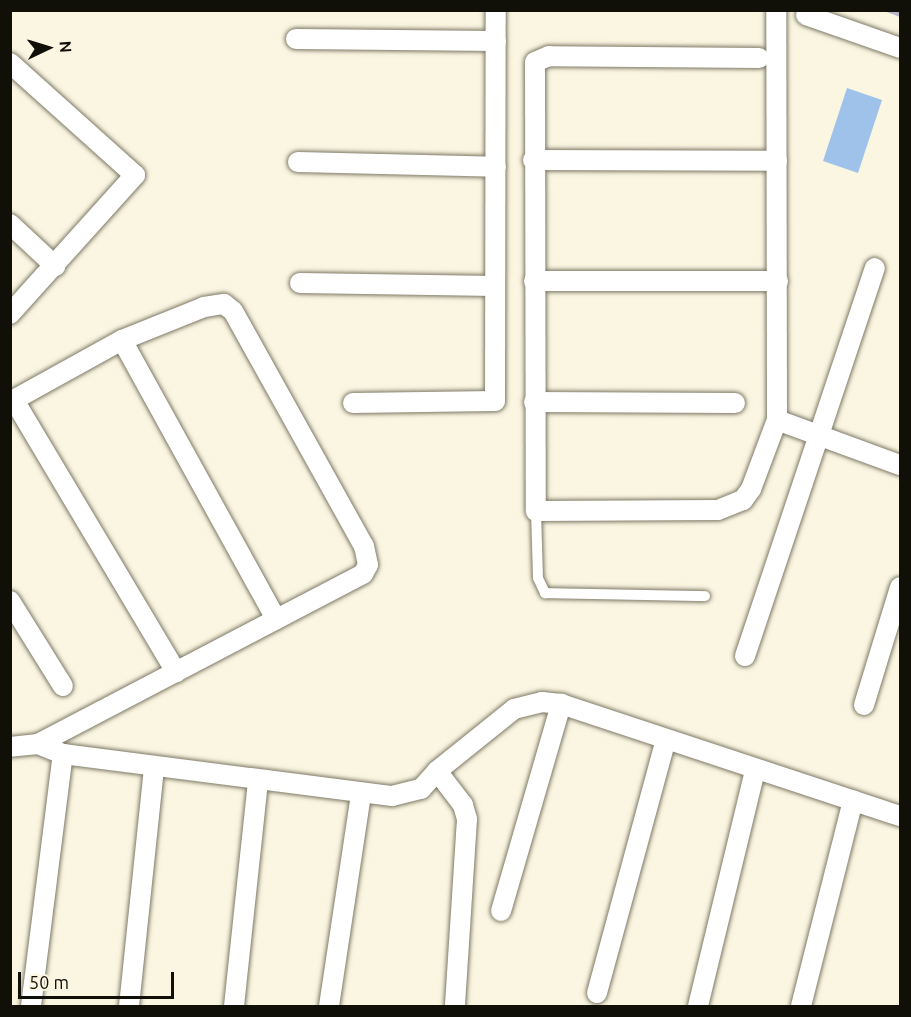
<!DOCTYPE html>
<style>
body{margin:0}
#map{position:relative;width:911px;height:1017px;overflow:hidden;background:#fbf6e1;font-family:Ubuntu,sans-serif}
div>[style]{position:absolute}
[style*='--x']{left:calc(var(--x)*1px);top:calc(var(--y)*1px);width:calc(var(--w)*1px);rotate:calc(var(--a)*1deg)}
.water>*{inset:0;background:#9ec2e9}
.building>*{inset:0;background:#b7b5c9}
.roads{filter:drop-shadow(0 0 2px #7d7967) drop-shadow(0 0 2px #7d7967)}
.lane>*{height:10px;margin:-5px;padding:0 5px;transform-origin:5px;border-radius:5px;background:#fff}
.street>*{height:20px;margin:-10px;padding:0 10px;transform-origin:10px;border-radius:10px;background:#fff}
span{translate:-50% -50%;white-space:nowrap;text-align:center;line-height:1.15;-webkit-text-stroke:4.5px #fbf6e1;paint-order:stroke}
.frame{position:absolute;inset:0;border:12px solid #100f08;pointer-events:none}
.north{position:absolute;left:18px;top:18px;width:60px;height:60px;-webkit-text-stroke:4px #fbf6e1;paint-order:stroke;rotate:86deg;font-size:16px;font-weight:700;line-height:24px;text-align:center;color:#100f08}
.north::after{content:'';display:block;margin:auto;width:21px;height:27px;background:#100f08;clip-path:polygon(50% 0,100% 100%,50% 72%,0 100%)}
.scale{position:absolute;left:18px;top:972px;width:156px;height:27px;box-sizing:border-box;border:3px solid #100f08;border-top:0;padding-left:8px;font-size:18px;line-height:21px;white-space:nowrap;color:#100f08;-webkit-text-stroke:4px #fbf6e1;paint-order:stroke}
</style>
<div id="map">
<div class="water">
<div style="clip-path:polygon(847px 88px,882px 100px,858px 173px,823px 161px)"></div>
</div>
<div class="building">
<div style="clip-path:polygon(900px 10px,900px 17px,884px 11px,884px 10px)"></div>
</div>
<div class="roads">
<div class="lane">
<div style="--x:536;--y:511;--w:67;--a:88.3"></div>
<div style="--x:538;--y:578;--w:17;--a:65"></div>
<div style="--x:545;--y:593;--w:160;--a:1.1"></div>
</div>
<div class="street">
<div style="--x:806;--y:15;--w:100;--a:19.3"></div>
<div style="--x:296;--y:39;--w:200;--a:0.6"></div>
<div style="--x:759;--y:58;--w:210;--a:-179.5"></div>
<div style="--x:549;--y:56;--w:15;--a:157"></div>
<div style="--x:535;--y:62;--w:449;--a:89.9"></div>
<div style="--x:536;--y:511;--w:182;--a:-0.3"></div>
<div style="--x:718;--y:510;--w:27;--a:-22"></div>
<div style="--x:743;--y:500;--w:14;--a:-54"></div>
<div style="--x:751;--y:489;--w:74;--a:-69.4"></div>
<div style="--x:777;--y:420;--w:410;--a:-90.1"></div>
<div style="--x:10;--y:63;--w:168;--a:41.9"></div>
<div style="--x:135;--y:175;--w:187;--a:132"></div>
<div style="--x:533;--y:160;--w:244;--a:0.2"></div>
<div style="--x:298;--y:162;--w:198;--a:1.4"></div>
<div style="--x:10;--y:224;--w:62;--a:43"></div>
<div style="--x:534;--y:281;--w:244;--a:0"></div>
<div style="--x:300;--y:283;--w:195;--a:0.9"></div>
<div style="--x:122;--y:340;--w:319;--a:61.1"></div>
<div style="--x:14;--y:400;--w:317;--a:59.2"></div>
<div style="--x:10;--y:402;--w:128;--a:-29"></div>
<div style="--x:122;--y:340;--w:88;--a:-21.9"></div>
<div style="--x:204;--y:307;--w:20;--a:-9"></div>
<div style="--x:224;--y:304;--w:11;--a:38"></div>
<div style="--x:233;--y:311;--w:269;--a:60.9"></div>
<div style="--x:364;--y:546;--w:19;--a:78"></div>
<div style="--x:368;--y:565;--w:10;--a:119"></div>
<div style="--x:363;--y:574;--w:367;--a:152.4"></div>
<div style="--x:38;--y:744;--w:28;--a:174"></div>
<div style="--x:534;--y:402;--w:201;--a:0.3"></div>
<div style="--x:353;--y:403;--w:142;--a:-0.8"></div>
<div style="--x:495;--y:401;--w:391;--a:-89.9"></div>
<div style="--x:777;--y:420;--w:131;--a:20.1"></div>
<div style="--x:10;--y:601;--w:100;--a:58.1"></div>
<div style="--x:745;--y:656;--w:409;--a:-71.5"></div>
<div style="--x:864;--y:705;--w:123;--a:-73"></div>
<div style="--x:38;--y:744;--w:27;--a:22"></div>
<div style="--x:63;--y:754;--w:332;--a:7.3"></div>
<div style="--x:392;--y:796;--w:30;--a:-14"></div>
<div style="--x:421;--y:789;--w:24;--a:-48"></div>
<div style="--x:437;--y:771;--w:99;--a:-38.8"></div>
<div style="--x:514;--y:709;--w:29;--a:-14"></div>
<div style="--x:542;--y:702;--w:19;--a:6"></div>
<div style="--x:561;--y:704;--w:357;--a:18.3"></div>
<div style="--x:437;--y:771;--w:43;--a:52.6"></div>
<div style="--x:463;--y:805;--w:15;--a:74"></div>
<div style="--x:467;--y:819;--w:187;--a:93.7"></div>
<div style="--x:501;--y:911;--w:216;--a:-73.8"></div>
<div style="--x:597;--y:993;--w:263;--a:-74.8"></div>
<div style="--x:31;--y:1006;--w:254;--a:-82.8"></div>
<div style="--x:129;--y:1006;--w:240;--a:-84"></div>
<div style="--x:234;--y:1006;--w:227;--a:-83.9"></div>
<div style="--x:329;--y:1006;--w:214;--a:-81.4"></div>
<div style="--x:698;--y:1006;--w:242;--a:-76.4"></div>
<div style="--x:801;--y:1006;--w:212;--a:-75.8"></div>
</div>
</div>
<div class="frame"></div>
<div class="north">N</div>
<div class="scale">50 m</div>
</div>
